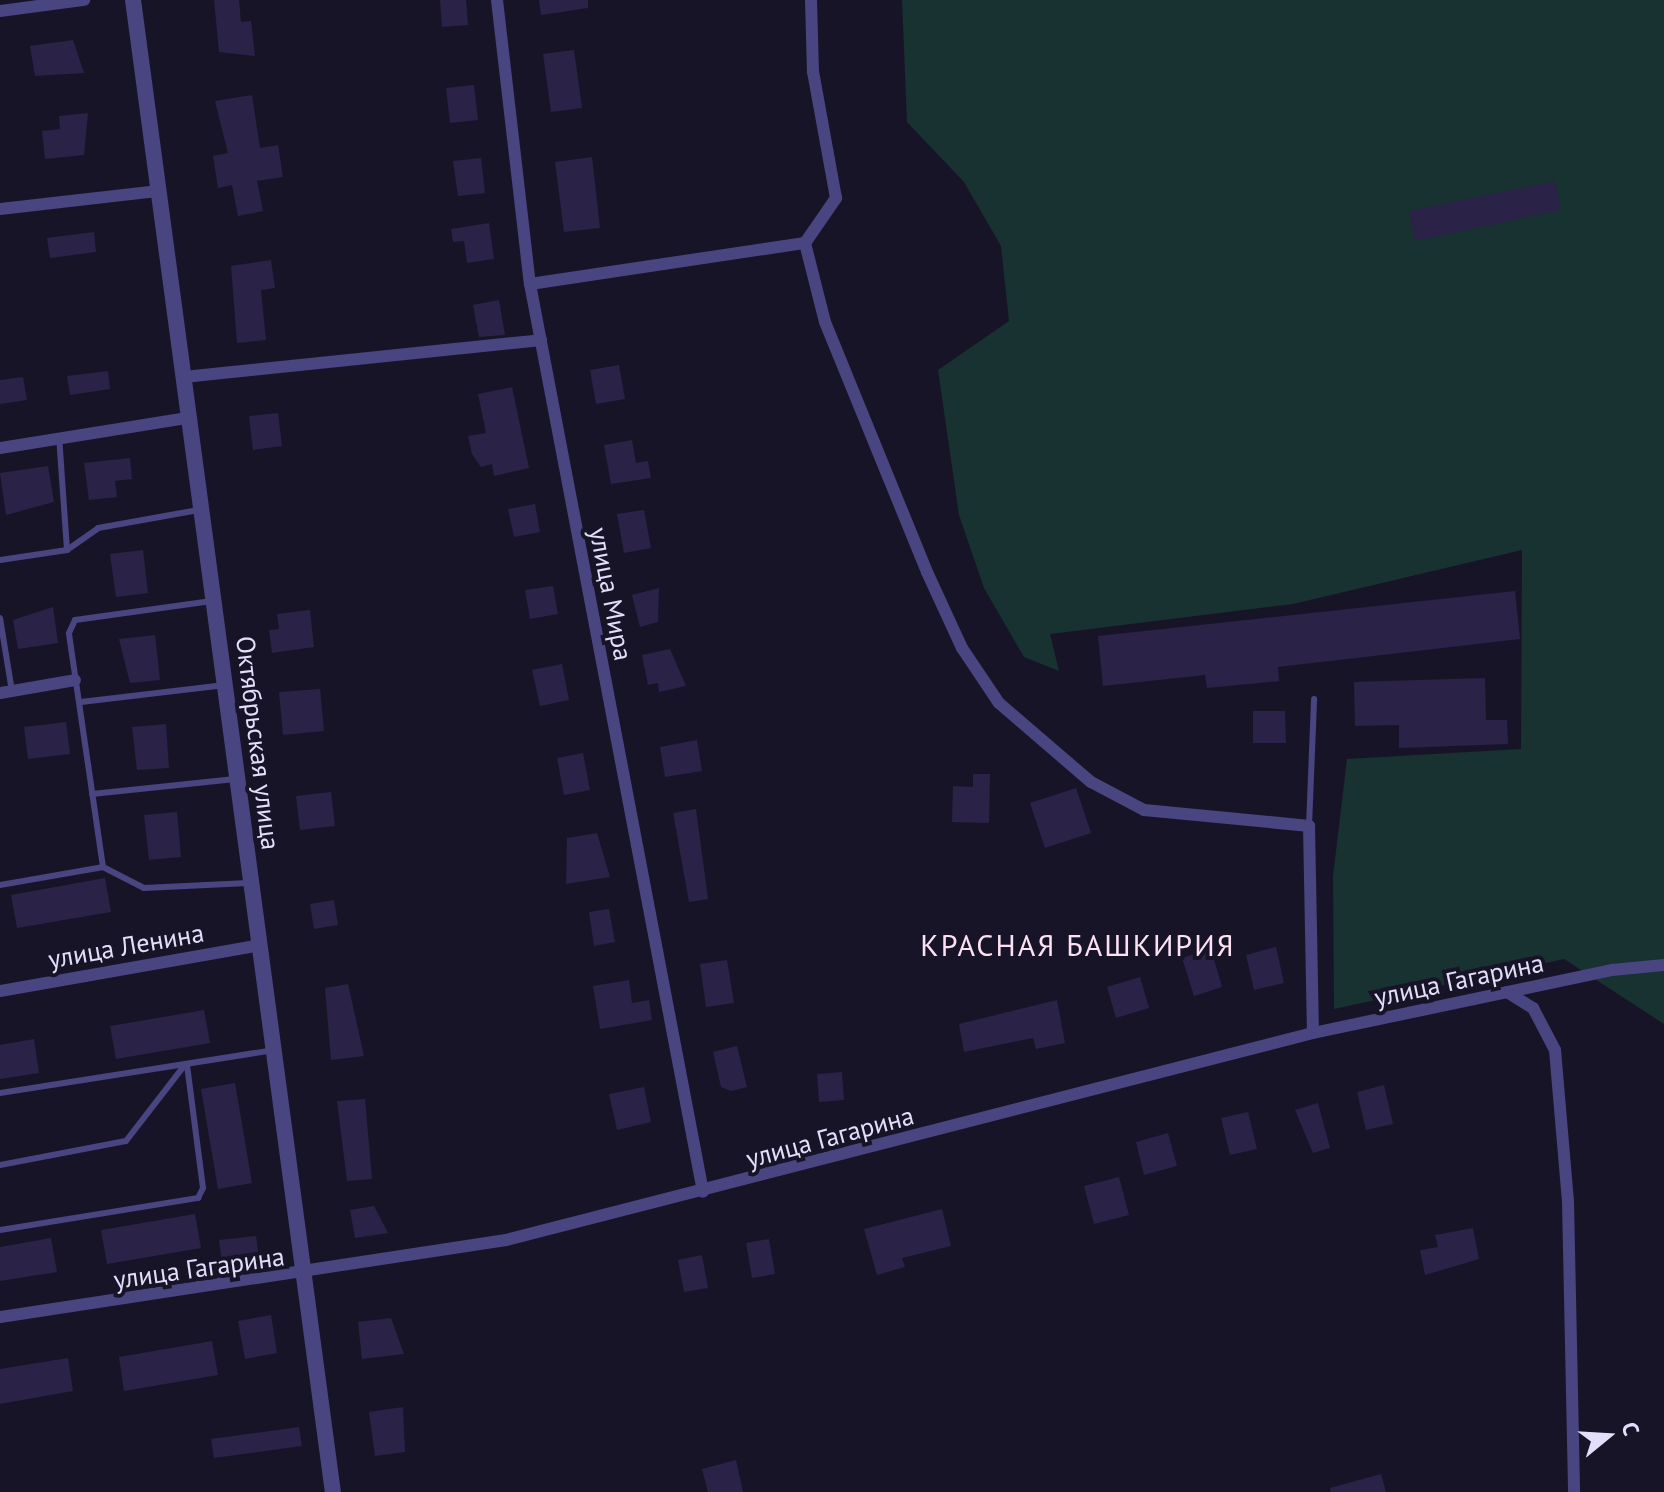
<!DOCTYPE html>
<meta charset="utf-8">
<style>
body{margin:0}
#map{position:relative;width:1664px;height:1492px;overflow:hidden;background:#181428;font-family:"PT Sans",sans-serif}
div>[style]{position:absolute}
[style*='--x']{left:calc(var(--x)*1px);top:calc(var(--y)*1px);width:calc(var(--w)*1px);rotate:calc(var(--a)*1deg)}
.green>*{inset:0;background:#183131}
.building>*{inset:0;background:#2a2247}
.service>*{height:6px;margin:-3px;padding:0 3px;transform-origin:3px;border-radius:3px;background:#484581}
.minor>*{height:12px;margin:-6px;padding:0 6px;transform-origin:6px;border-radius:6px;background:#484581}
.tertiary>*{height:16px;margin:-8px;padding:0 8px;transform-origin:8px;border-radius:8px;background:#484581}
span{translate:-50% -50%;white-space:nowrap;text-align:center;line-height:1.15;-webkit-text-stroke:8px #181428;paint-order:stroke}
.street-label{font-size:26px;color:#e3dffb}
.quarter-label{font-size:30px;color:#fbe1f1;letter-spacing:2px}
.north{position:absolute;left:1568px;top:1396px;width:80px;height:80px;-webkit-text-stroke:6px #181428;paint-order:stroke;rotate:72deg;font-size:22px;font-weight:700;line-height:32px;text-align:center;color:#e3dffb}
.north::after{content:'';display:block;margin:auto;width:28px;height:36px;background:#e3dffb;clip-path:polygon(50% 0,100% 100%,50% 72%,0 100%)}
</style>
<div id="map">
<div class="green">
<div style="clip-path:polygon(902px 0,1664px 0,1664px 1024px,1564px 959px,1334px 1009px,1333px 876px,1347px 759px,1521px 749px,1522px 550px,1293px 604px,1050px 634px,1059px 671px,1024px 657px,984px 588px,959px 515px,938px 370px,1009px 321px,1001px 246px,964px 182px,907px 122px)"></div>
</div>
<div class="building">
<div style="clip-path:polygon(214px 0,239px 0,241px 22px,251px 21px,255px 56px,219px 52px)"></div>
<div style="clip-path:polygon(440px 0,466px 0,468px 25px,442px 27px)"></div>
<div style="clip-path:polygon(539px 0,588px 0,588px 8px,541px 15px)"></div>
<div style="clip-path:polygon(73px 40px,84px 73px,35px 76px,30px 46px)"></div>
<div style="clip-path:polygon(574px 50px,582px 108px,551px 112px,543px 54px)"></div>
<div style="clip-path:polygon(474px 85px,478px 120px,450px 123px,446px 88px)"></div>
<div style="clip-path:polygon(252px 95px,260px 148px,278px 145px,283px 177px,257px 181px,263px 211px,238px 216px,232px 185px,218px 188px,213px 156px,228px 153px,215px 101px)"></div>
<div style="clip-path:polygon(88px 113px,84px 155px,45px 159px,42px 131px,60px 129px,59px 116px)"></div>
<div style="clip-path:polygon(592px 157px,600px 228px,564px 232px,555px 162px)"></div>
<div style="clip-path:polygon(481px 158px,485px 193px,458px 196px,453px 161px)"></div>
<div style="clip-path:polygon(1555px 181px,1561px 210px,1415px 241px,1409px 211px)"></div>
<div style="clip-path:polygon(489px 223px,494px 259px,467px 263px,464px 241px,453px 242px,451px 229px)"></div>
<div style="clip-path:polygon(94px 232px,96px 252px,50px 258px,47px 238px)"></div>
<div style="clip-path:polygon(271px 260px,275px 288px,261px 290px,266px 340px,237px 343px,231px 266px)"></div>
<div style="clip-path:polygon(499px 300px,505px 335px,479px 337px,473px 305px)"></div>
<div style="clip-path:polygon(619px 365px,625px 399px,596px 404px,590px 370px)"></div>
<div style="clip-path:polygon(108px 371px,110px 389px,70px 395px,67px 376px)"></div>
<div style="clip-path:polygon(23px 377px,27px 400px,0 404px,0 380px)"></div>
<div style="clip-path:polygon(512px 387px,529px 468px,494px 476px,492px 464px,481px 467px,472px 454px,468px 436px,486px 433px,478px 394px)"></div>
<div style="clip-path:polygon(278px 413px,282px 446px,253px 450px,249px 416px)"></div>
<div style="clip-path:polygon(632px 440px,636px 463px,648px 461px,651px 478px,611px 484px,604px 445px)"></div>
<div style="clip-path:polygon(130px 458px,132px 479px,115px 481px,117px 497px,89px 500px,84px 463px)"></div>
<div style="clip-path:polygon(48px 466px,54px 502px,6px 515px,0 473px)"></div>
<div style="clip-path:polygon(535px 504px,540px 532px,514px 537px,508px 509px)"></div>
<div style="clip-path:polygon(644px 510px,651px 548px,624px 553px,617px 514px)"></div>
<div style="clip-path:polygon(143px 550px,148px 593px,116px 597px,110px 554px)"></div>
<div style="clip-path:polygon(553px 586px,558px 614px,530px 619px,525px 590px)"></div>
<div style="clip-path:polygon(659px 588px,658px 622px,640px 627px,632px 595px)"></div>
<div style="clip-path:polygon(1515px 591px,1520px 639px,1278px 667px,1279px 681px,1207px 688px,1205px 675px,1103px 686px,1098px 636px)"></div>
<div style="clip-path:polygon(53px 607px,58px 643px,18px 649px,13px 620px)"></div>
<div style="clip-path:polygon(310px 610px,314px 647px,272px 653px,269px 630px,279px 629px,277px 614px)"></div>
<div style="clip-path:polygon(155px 635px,160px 680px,130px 683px,119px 639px)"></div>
<div style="clip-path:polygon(670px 649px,686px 686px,659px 692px,658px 683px,648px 685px,642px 655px)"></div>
<div style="clip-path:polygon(562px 664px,569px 700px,540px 706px,532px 670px)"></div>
<div style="clip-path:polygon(1485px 678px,1486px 720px,1507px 720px,1508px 744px,1399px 748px,1399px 725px,1355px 726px,1354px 682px)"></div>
<div style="clip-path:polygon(320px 689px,324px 731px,283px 735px,279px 692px)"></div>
<div style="clip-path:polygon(1253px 711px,1285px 711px,1286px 743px,1253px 743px)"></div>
<div style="clip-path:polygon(66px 722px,70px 754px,28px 759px,24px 727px)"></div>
<div style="clip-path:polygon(166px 724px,169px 768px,137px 770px,132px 727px)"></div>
<div style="clip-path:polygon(697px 740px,702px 771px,665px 777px,660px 747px)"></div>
<div style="clip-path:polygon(583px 753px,590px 790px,564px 795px,557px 758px)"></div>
<div style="clip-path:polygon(973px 774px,990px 774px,989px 823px,952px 822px,953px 786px,973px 787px)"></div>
<div style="clip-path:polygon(1076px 788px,1091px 833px,1045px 848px,1030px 803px)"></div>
<div style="clip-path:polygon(331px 792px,335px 826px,300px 830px,296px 796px)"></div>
<div style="clip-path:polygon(696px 809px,708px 899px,689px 902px,673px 813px)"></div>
<div style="clip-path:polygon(177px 812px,181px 857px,149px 860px,144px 815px)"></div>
<div style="clip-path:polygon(597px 833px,610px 877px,566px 884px,567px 838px)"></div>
<div style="clip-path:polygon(105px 878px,111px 912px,17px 928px,11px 895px)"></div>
<div style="clip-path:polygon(334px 900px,338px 925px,314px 929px,310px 904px)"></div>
<div style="clip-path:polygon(609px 909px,615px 942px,594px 946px,589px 912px)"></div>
<div style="clip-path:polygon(1276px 947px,1284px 983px,1254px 990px,1246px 955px)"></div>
<div style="clip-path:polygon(1211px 949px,1222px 987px,1194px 996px,1182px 958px)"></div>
<div style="clip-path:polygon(727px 960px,734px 1003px,706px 1007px,700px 964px)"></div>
<div style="clip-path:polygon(1140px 977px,1149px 1008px,1116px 1018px,1107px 987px)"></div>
<div style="clip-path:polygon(629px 980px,632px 1003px,649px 1000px,652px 1020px,600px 1029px,593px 986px)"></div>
<div style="clip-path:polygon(348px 984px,364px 1056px,331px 1060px,325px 988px)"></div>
<div style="clip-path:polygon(1057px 1000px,1065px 1043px,1036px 1049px,1033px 1038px,964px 1052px,959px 1024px)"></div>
<div style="clip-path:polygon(204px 1010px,210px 1043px,116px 1059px,110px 1026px)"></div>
<div style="clip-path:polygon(34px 1039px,39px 1073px,0 1079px,0 1045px)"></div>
<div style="clip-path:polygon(737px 1046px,747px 1087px,731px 1091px,721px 1087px,713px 1052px)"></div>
<div style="clip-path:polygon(842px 1072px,844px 1100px,819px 1102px,817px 1074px)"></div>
<div style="clip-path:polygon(235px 1083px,252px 1183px,218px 1189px,201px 1089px)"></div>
<div style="clip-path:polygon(1384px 1085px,1393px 1124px,1366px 1130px,1357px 1092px)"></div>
<div style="clip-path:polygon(644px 1087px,651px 1122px,617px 1130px,609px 1094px)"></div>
<div style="clip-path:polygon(365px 1099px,372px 1179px,347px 1181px,337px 1101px)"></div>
<div style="clip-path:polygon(1318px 1103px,1330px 1148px,1313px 1153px,1295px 1110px)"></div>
<div style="clip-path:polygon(1248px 1112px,1257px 1149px,1230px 1155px,1221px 1118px)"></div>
<div style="clip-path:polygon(1168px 1133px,1177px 1166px,1144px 1175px,1136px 1142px)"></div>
<div style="clip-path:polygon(1119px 1177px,1129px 1215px,1094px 1224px,1084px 1186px)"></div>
<div style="clip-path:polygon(374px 1206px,388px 1233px,355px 1238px,350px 1210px)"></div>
<div style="clip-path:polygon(942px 1209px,951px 1246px,902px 1258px,905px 1267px,877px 1275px,864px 1229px)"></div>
<div style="clip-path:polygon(195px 1214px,201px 1248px,107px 1264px,101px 1230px)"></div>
<div style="clip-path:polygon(1473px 1228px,1479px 1259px,1425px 1275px,1420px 1250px,1438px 1247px,1435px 1235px)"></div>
<div style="clip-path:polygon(256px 1236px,259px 1258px,222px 1263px,219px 1240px)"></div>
<div style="clip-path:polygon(51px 1238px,57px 1272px,0 1281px,0 1247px)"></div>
<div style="clip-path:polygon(769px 1239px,775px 1274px,752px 1278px,746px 1243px)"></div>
<div style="clip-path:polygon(702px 1255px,708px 1288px,684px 1292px,678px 1260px)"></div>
<div style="clip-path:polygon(271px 1315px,277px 1353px,245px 1359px,238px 1321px)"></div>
<div style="clip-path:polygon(391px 1318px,404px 1354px,362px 1359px,358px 1322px)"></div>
<div style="clip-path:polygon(212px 1341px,218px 1375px,124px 1391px,119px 1357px)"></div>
<div style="clip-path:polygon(68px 1358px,73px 1391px,0 1404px,0 1369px)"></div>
<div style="clip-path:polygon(403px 1407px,405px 1452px,375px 1456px,369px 1412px)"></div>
<div style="clip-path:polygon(299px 1427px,302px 1446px,214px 1458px,211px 1439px)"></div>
<div style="clip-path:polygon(736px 1460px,743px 1492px,708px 1492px,702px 1469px)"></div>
<div style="clip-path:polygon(1381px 1474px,1386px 1492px,1331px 1492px,1330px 1488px)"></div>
</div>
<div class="service">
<div style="--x:67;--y:550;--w:38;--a:-35"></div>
<div style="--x:98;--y:528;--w:102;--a:-10.2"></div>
<div style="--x:0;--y:560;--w:68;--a:-8.5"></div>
<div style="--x:67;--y:550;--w:113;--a:-94"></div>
<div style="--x:0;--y:618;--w:74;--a:80.7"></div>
<div style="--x:81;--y:702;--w:145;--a:-6.7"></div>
<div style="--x:92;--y:794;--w:144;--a:-6"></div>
<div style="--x:1309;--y:826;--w:127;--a:-87.7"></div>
<div style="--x:103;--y:867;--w:46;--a:27.1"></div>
<div style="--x:144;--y:888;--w:104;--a:-2.8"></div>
<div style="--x:0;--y:885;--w:105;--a:-9.9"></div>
<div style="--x:103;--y:867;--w:236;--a:-98.3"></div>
<div style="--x:69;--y:633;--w:14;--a:-65"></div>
<div style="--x:75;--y:620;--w:138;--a:-7.9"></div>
<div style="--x:0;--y:1093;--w:277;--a:-8.9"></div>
<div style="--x:0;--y:1165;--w:128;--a:-10.8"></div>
<div style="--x:126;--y:1141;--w:95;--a:-52.3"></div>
<div style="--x:0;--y:1230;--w:201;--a:-9.2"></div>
<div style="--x:198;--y:1198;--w:11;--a:-63"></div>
<div style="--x:203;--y:1188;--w:125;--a:-97.4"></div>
</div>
<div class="minor">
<div style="--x:497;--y:0;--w:286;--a:83.4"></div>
<div style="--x:530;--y:284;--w:924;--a:79.21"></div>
<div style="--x:0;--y:11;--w:85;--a:-7.5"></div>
<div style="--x:0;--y:209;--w:160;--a:-6.5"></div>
<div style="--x:805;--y:243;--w:81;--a:75.8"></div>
<div style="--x:825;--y:322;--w:270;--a:67.8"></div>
<div style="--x:927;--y:572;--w:84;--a:65.3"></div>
<div style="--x:962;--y:648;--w:66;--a:56.1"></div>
<div style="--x:999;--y:703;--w:121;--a:40.7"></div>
<div style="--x:1091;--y:782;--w:60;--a:27.8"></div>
<div style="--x:1144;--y:810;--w:166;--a:5.5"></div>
<div style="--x:1309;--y:826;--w:207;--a:88.9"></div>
<div style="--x:530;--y:284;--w:278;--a:-8.5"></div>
<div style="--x:805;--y:243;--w:55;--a:-55.4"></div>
<div style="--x:836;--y:198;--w:128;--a:-100.3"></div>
<div style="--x:813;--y:72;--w:72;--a:-91.6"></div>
<div style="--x:184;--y:377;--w:359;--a:-5.9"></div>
<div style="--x:0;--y:448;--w:190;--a:-9.1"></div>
<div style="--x:0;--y:693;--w:76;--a:-9.8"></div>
<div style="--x:0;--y:991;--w:264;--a:-10"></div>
<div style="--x:1507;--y:992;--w:31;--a:32"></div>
<div style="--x:1533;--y:1008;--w:47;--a:62.4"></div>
<div style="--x:1555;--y:1050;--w:152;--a:85.1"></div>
<div style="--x:1568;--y:1201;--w:291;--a:88.8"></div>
<div style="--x:0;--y:1317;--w:512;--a:-8.65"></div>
<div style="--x:506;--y:1240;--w:833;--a:-14.39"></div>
<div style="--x:1313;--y:1033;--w:306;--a:-11.9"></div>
<div style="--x:1612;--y:970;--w:52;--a:-5.5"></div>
</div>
<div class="tertiary">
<div style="--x:133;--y:0;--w:1505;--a:82.37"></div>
</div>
<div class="street-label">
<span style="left:611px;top:594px;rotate:79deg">улица Мира</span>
<span style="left:258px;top:743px;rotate:83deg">Октябрьская улица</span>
<span style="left:126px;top:946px;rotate:-10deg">улица Ленина</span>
<span style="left:1459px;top:980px;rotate:-12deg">улица Гагарина</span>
<span style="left:830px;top:1137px;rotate:-15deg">улица Гагарина</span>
<span style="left:199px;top:1268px;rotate:-8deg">улица Гагарина</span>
</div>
<div class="quarter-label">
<span style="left:1078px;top:945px">КРАСНАЯ БАШКИРИЯ</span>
</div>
<div class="north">С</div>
</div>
